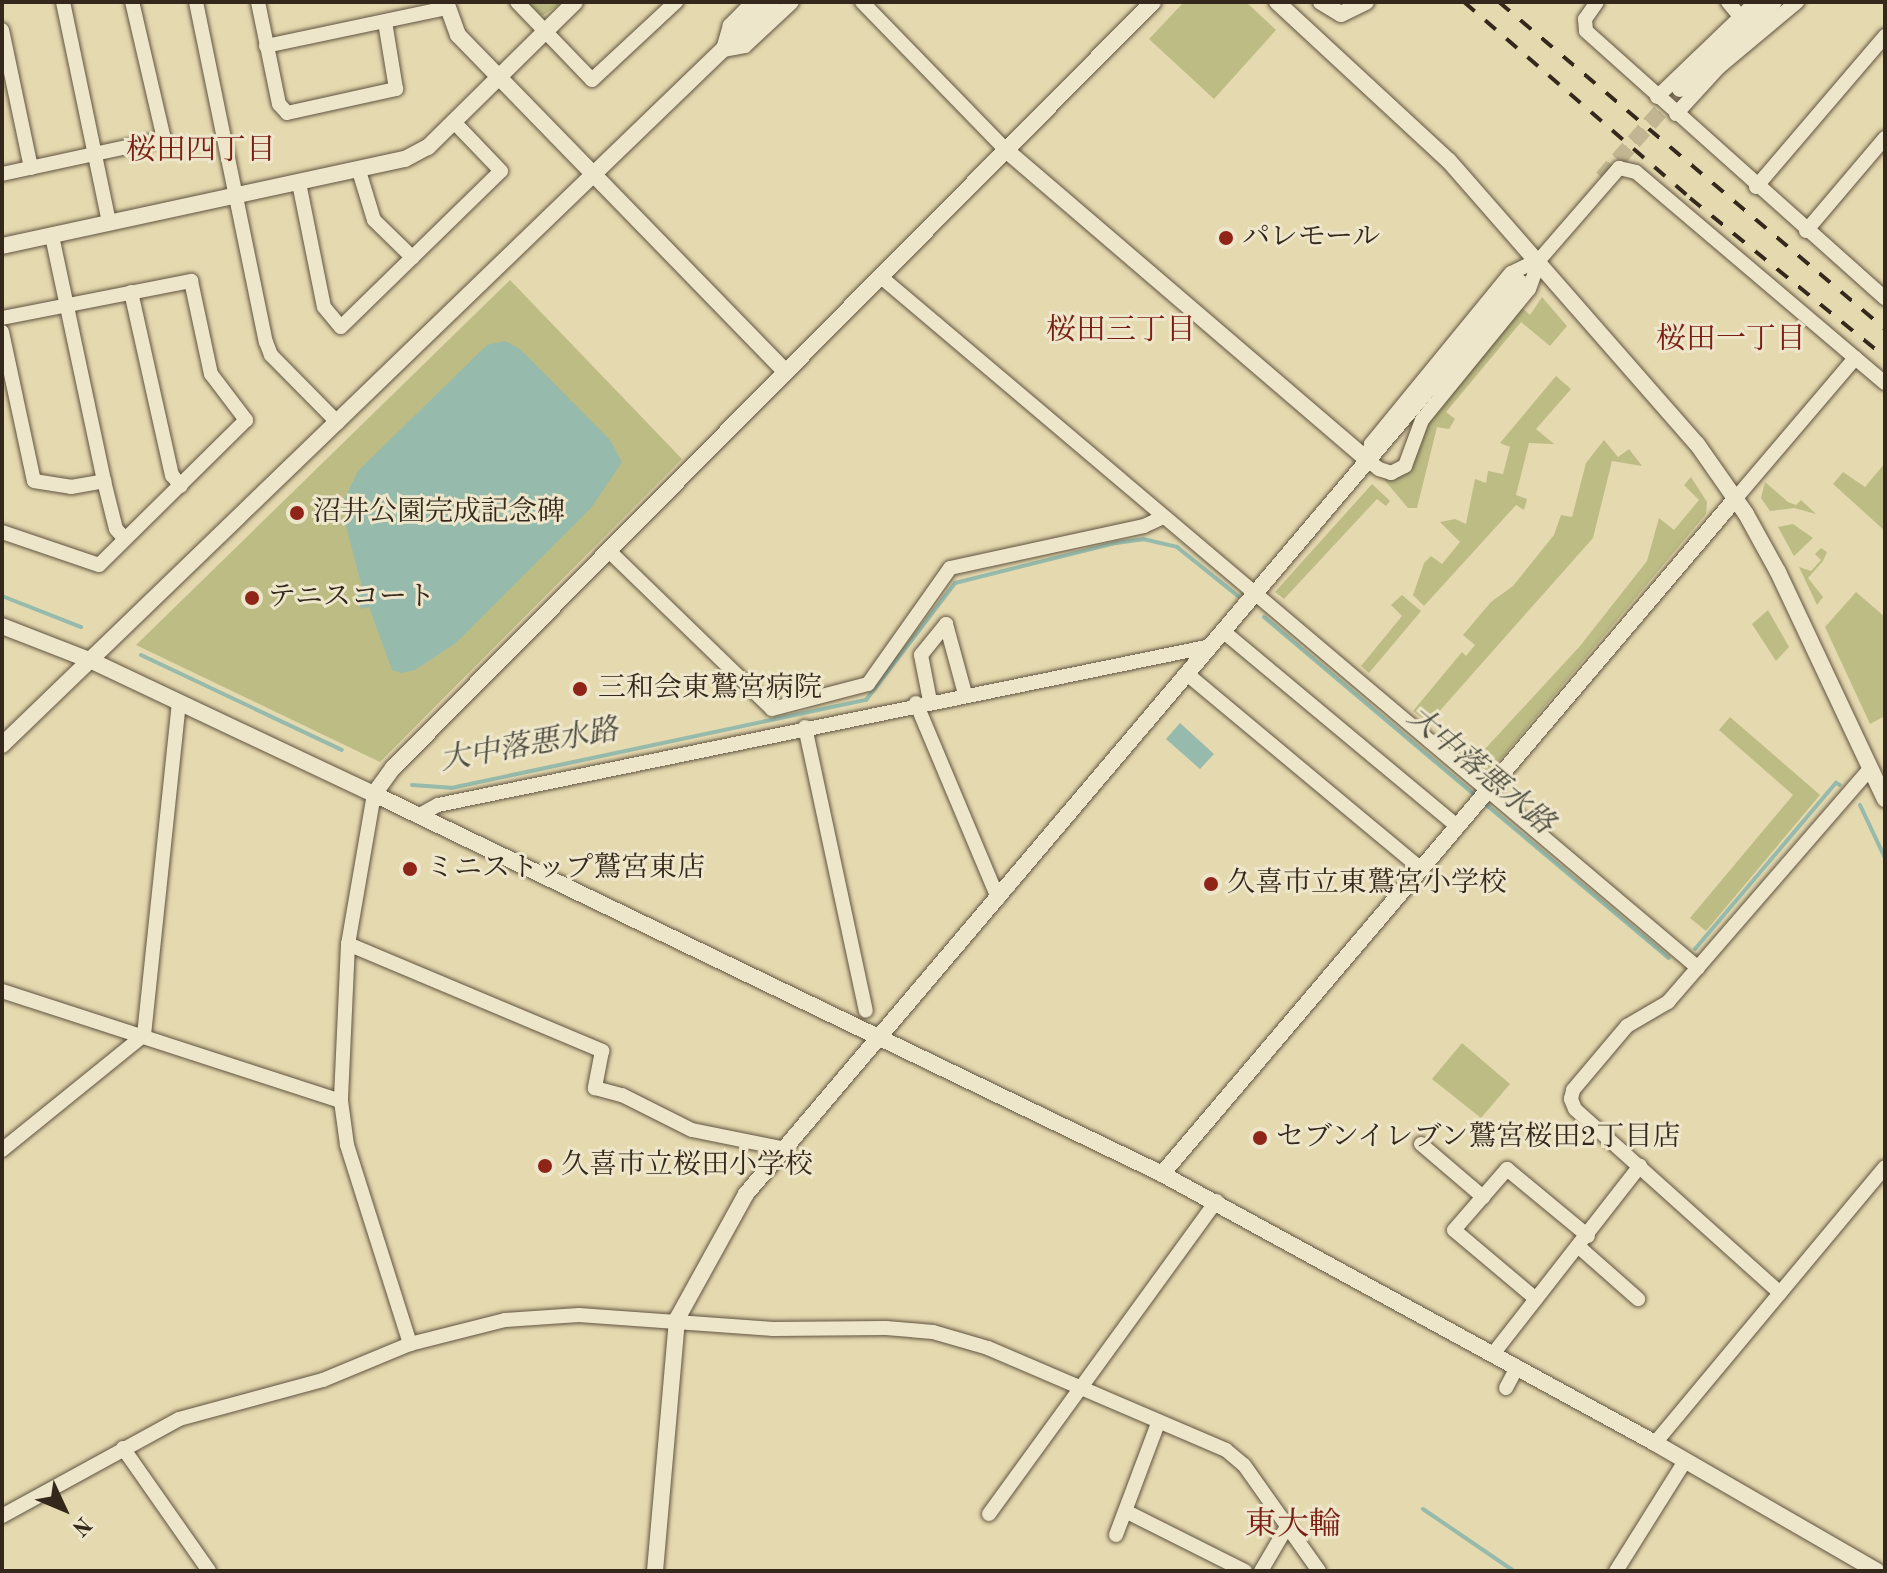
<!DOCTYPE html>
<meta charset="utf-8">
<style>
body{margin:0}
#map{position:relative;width:1887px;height:1573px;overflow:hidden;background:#e5d9af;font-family:"Old Standard TT","Noto Serif JP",serif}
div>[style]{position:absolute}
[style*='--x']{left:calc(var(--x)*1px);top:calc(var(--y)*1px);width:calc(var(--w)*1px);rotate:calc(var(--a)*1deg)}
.green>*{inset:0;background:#bdbc85}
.water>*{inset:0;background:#96baab}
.stream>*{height:4px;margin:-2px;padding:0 2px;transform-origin:2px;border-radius:2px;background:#96baab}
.tertiary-tunnel>*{height:16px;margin-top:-8px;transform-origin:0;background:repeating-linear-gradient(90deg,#c2b692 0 16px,transparent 0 24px)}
.roads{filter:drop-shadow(0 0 2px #605441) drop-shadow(0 0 2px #605441)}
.minor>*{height:14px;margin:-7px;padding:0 7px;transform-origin:7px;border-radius:7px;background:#eee6cb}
.tertiary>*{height:16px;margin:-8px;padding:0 8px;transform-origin:8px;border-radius:8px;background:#eee6cb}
.rail>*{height:4px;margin-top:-2px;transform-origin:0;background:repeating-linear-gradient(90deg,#34281c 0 14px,transparent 0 28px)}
.dots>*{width:22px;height:22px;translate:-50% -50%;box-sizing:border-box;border:4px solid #eee6cb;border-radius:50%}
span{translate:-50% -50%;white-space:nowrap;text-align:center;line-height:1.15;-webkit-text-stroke:6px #eee6cb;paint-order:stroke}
.poi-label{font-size:28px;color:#34281c}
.left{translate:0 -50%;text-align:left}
.neighbourhood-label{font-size:30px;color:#7a1f14}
.water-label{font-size:30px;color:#4c4c40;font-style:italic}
.quarter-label{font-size:32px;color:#7a1f14}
.frame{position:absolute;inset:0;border:4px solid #34281c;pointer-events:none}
.north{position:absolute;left:24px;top:1469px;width:80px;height:80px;-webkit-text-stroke:6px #eee6cb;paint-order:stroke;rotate:134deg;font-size:22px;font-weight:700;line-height:32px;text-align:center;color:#34281c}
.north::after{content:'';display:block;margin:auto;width:28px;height:36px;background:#34281c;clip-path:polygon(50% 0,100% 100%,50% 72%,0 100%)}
</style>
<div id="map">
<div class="green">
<div style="clip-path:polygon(527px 2px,563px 2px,542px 16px)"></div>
<div style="clip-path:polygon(1184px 2px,1246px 2px,1276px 30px,1214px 99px,1149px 39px)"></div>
<div style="clip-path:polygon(510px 280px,682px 459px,380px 762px,136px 645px)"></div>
<div style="clip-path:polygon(1542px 297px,1567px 326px,1550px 346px,1521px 322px,1446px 412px,1455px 419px,1449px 429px,1437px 427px,1417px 508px,1408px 508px,1382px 477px,1398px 477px,1418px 431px,1521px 307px,1530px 315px)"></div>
<div style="clip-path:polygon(1556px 376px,1571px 389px,1536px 429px,1554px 444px,1529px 443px,1516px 495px,1527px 499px,1524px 510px,1516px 505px,1424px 606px,1413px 595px,1424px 563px,1431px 556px,1442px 564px,1460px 542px,1440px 522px,1455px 519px,1466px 524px,1475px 479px,1486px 483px,1488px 471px,1503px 474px,1510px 447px,1500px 443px)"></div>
<div style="clip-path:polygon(1604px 440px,1618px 457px,1629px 449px,1642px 466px,1612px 461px,1593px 538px,1429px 723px,1413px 711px,1462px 652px,1466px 656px,1475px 645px,1463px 635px,1491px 602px,1513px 586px,1554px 535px,1561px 515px,1572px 517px,1586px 463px)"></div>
<div style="clip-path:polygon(1885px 463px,1885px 529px,1884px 530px,1833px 484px,1843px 472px,1865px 487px)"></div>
<div style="clip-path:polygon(1691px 477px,1707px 502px,1706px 514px,1488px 774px,1479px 777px,1463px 757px,1472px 763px,1580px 646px,1647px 561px,1659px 518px,1674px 530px,1699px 500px,1684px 485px)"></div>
<div style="clip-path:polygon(1765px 482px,1788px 502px,1796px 505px,1801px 500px,1816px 514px,1794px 508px,1770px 511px,1761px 498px)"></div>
<div style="clip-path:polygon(1372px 484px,1390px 501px,1386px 506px,1377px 499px,1284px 599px,1275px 592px)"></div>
<div style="clip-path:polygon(1793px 524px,1813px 538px,1794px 556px,1778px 527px)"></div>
<div style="clip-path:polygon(1821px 548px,1827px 552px,1823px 561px,1808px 578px,1823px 597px,1817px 605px,1799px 567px,1811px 571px,1821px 560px,1815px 554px)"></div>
<div style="clip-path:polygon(1856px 592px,1885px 617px,1885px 716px,1870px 724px,1825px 627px)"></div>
<div style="clip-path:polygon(1402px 595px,1421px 611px,1369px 673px,1361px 666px,1402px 616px,1391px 605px)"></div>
<div style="clip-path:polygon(1768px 610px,1789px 647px,1776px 661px,1752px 624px)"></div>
<div style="clip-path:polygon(1730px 717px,1820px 795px,1706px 931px,1690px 918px,1793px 795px,1719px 730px)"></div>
<div style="clip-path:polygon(1462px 1043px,1510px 1084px,1481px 1118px,1432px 1079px)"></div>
</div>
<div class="water">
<div style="clip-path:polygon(505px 341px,520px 349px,610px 440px,622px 462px,591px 508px,456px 643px,415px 670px,401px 673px,392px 670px,369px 607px,361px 609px,355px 590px,362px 587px,346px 526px,345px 498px,358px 471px,487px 345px)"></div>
<div style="clip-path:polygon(1180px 723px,1214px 754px,1200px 769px,1166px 739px)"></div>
</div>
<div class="stream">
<div style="--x:2;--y:596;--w:85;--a:21.4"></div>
<div style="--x:1264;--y:617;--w:279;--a:40.2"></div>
<div style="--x:141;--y:655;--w:222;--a:25.3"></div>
<div style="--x:412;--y:785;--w:39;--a:4"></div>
<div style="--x:451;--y:788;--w:424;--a:-12"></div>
<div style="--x:866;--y:700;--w:147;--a:-52.7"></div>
<div style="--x:955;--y:583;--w:166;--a:-14"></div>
<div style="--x:1116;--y:543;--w:27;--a:-8"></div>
<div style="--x:1143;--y:539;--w:35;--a:13"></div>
<div style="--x:1177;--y:547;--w:78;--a:38.8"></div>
<div style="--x:1484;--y:803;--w:241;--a:40"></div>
<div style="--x:1860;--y:805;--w:59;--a:64.7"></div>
<div style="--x:1695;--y:949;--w:218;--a:-49.7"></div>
<div style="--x:1836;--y:783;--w:4;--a:27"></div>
<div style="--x:1423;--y:1509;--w:110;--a:34.3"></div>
</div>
<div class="tertiary-tunnel">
<div style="--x:1602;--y:178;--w:118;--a:-48.8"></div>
</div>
<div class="roads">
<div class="minor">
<div style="--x:63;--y:2;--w:226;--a:78.2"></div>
<div style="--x:196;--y:2;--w:347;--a:78.4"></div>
<div style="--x:266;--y:342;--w:14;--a:69"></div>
<div style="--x:271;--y:355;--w:95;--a:45.4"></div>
<div style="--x:258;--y:2;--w:104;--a:78.4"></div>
<div style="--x:279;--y:104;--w:12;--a:48"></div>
<div style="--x:287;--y:113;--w:112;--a:-12.4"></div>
<div style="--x:396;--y:89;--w:68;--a:-99.3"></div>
<div style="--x:517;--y:2;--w:108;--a:46.1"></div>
<div style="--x:592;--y:80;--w:115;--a:-42.9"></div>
<div style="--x:753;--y:2;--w:33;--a:135"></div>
<div style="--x:730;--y:25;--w:26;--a:106"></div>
<div style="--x:723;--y:50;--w:22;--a:-10"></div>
<div style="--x:745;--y:46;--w:64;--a:-43.1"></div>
<div style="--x:862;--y:2;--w:208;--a:45.8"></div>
<div style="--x:1597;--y:2;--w:21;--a:125"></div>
<div style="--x:1585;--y:19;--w:12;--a:85"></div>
<div style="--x:1586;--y:31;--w:401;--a:41.8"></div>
<div style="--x:1728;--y:2;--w:17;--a:50"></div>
<div style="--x:2;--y:30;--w:141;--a:78.1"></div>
<div style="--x:266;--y:46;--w:185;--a:-11.9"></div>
<div style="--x:1657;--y:97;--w:137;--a:-43.8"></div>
<div style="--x:1676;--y:114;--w:64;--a:-47.5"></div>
<div style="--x:1719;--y:67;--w:102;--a:-39.8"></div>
<div style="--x:359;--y:171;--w:51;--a:73"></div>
<div style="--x:374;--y:220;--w:54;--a:44.3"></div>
<div style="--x:2;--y:174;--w:166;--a:-12.2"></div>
<div style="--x:164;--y:139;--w:141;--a:-103.1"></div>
<div style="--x:299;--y:183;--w:126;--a:78.6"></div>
<div style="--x:324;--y:307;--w:26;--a:50"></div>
<div style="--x:341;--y:327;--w:223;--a:-44.3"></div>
<div style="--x:501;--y:171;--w:68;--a:-133.8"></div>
<div style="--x:1756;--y:187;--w:199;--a:-49.5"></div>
<div style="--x:1806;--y:231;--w:122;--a:-49.7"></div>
<div style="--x:52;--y:236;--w:250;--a:78"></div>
<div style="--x:104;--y:481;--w:49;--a:76"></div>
<div style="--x:116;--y:529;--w:13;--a:48"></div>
<div style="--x:1540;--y:259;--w:32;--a:154"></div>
<div style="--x:1511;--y:273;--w:221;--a:129.3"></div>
<div style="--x:1371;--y:444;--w:17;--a:97"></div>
<div style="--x:1369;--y:461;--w:13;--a:39"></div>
<div style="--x:1379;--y:469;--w:13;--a:18"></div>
<div style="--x:1391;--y:473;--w:16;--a:-27"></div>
<div style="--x:1405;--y:466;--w:49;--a:-69.7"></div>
<div style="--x:1422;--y:420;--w:169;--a:-50.8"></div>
<div style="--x:1529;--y:289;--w:32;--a:-70"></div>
<div style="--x:1540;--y:259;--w:121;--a:-49"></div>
<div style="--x:1619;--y:168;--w:17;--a:13"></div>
<div style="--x:1636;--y:172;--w:326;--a:40.3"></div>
<div style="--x:881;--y:277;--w:1070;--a:40.22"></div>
<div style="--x:131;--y:292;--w:188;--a:77.4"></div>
<div style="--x:172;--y:475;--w:14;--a:51"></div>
<div style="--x:2;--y:318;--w:193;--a:-11.1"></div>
<div style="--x:191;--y:281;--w:95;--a:77.9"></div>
<div style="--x:211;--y:374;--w:58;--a:52.7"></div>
<div style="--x:246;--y:420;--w:206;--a:135.4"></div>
<div style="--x:99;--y:565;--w:102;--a:-161.2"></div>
<div style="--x:2;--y:332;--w:152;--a:77.9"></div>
<div style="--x:34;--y:481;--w:37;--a:9"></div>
<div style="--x:71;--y:487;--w:34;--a:-10"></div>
<div style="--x:1736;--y:498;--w:184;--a:-49.6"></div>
<div style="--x:608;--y:550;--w:228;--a:44.1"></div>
<div style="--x:772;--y:709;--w:99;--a:-14.6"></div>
<div style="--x:868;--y:684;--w:142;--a:-54.7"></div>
<div style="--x:950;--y:568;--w:198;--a:-12.2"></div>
<div style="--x:1144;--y:526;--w:21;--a:-25"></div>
<div style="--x:1224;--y:632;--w:303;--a:39.8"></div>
<div style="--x:1187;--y:674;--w:305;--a:39.8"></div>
<div style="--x:930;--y:701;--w:47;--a:-101.1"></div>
<div style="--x:921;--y:655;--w:40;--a:-51"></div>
<div style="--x:946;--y:624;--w:73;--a:74.8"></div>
<div style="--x:916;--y:703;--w:212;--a:67.2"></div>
<div style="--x:805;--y:727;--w:290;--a:77.9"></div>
<div style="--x:374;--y:794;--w:152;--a:99.8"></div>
<div style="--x:348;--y:944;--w:157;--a:92.6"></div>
<div style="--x:341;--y:1101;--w:44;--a:82.2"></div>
<div style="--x:347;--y:1145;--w:209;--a:72.4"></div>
<div style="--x:418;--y:816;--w:23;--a:-29"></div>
<div style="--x:438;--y:805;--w:789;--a:-11.62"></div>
<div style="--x:348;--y:944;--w:276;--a:22.8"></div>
<div style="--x:602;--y:1051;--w:38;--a:101"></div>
<div style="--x:595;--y:1088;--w:28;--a:15"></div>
<div style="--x:622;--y:1095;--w:78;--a:26.6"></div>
<div style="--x:692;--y:1130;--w:95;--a:11.5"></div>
<div style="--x:2;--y:991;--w:356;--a:18"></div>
<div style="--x:1421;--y:1144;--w:82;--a:40.5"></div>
<div style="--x:2;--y:1150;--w:183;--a:-39"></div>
<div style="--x:144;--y:1035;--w:334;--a:-84"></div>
<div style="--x:1579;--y:1247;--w:79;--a:41.4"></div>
<div style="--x:1780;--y:1293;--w:275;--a:-138.1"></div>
<div style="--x:1575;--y:1109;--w:11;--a:-112"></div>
<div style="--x:1571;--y:1099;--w:9;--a:-77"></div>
<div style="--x:1573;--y:1090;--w:84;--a:-49.8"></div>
<div style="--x:1627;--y:1026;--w:48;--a:-30.3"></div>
<div style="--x:1668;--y:1002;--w:308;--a:-49.1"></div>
<div style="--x:1536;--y:1299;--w:107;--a:-139.9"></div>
<div style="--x:1454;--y:1230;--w:81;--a:-49"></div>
<div style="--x:1507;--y:1169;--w:105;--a:39.6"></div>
<div style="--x:1493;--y:1354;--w:239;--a:-52"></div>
<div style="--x:1506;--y:1388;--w:24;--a:-62"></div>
<div style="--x:1655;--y:1443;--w:359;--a:-50.2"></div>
<div style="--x:123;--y:1448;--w:150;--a:55"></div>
<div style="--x:1127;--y:1512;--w:132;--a:26.6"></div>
<div style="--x:989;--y:1514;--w:387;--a:-54"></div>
<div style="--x:2;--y:1516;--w:202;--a:-28.7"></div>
<div style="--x:179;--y:1419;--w:149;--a:-15.2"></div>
<div style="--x:323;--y:1380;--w:94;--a:-22.5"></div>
<div style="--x:410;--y:1344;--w:98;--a:-14.2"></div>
<div style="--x:505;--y:1320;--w:74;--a:-3.9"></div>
<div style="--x:579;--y:1315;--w:195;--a:4.1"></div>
<div style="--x:773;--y:1329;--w:113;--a:-0.5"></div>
<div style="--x:886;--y:1328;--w:47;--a:4.9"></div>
<div style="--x:933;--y:1332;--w:57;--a:16.2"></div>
<div style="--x:988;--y:1348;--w:259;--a:23.2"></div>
<div style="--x:1226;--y:1450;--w:23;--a:40"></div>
<div style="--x:1244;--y:1465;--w:130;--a:54.7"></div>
<div style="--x:1116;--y:1535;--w:120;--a:-69.4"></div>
<div style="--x:1261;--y:1571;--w:53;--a:-59.6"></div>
<div style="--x:1616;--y:1571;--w:130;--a:-57.9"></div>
</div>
<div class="tertiary">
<div style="--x:446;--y:2;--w:35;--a:70"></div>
<div style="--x:458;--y:35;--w:470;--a:45.8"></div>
<div style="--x:1277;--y:2;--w:234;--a:42.8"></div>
<div style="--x:1449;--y:161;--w:376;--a:48.8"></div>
<div style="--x:1697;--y:444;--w:85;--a:55"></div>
<div style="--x:1746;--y:514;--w:66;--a:61.1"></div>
<div style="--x:1778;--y:572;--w:251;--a:64.8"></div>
<div style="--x:1321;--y:2;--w:23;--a:31"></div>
<div style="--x:1341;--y:14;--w:28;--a:-26"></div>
<div style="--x:1680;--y:89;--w:128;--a:-42.8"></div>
<div style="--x:1007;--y:151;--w:477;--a:40.6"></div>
<div style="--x:2;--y:246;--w:412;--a:-12.2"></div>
<div style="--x:405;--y:159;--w:26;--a:-28"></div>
<div style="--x:428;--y:147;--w:206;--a:-44.6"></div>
<div style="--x:2;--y:626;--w:97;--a:21.3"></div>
<div style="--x:92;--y:661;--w:312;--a:25.3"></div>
<div style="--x:374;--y:794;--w:875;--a:25.74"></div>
<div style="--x:1162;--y:1174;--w:562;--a:28.62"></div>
<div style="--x:1655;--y:1443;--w:256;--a:30"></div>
<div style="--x:2;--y:745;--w:1070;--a:-43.98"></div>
<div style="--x:374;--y:794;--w:32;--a:-54"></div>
<div style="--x:393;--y:768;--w:1079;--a:-45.23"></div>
<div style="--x:1162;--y:1174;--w:887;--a:-49.66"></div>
<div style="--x:655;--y:1571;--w:253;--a:-85"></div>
<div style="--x:677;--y:1319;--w:143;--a:-61.1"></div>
<div style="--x:746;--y:1194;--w:1196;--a:-49.72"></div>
</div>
</div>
<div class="rail">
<div style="--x:1464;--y:2;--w:299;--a:40.9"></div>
<div style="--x:1690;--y:198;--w:252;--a:39.2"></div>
<div style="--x:1499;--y:2;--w:506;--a:40.27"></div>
</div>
<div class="dots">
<div style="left:1226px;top:238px;background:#8f2418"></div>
<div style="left:297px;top:513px;background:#8f2418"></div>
<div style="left:252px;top:598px;background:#8f2418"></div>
<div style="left:580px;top:689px;background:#8f2418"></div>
<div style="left:410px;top:869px;background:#8f2418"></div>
<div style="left:1211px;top:884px;background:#8f2418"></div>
<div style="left:1260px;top:1138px;background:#8f2418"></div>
<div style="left:545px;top:1166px;background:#8f2418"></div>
</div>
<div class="poi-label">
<span class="left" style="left:1242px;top:238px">パレモール</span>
<span class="left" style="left:313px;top:513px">沼井公園完成記念碑</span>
<span class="left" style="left:268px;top:598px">テニスコート</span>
<span class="left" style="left:598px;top:689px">三和会東鷲宮病院</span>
<span class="left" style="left:426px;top:869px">ミニストップ鷲宮東店</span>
<span class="left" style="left:1227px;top:884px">久喜市立東鷲宮小学校</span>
<span class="left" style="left:1276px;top:1138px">セブンイレブン鷲宮桜田2丁目店</span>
<span class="left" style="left:561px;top:1166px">久喜市立桜田小学校</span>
</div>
<div class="neighbourhood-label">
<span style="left:201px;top:151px">桜田四丁目</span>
<span style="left:1121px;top:331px">桜田三丁目</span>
<span style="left:1731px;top:340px">桜田一丁目</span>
</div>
<div class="water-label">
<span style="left:529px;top:746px;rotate:-10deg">大中落悪水路</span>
<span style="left:1480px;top:771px;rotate:40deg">大中落悪水路</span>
</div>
<div class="quarter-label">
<span style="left:1293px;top:1526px">東大輪</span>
</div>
<div class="frame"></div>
<div class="north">N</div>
</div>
